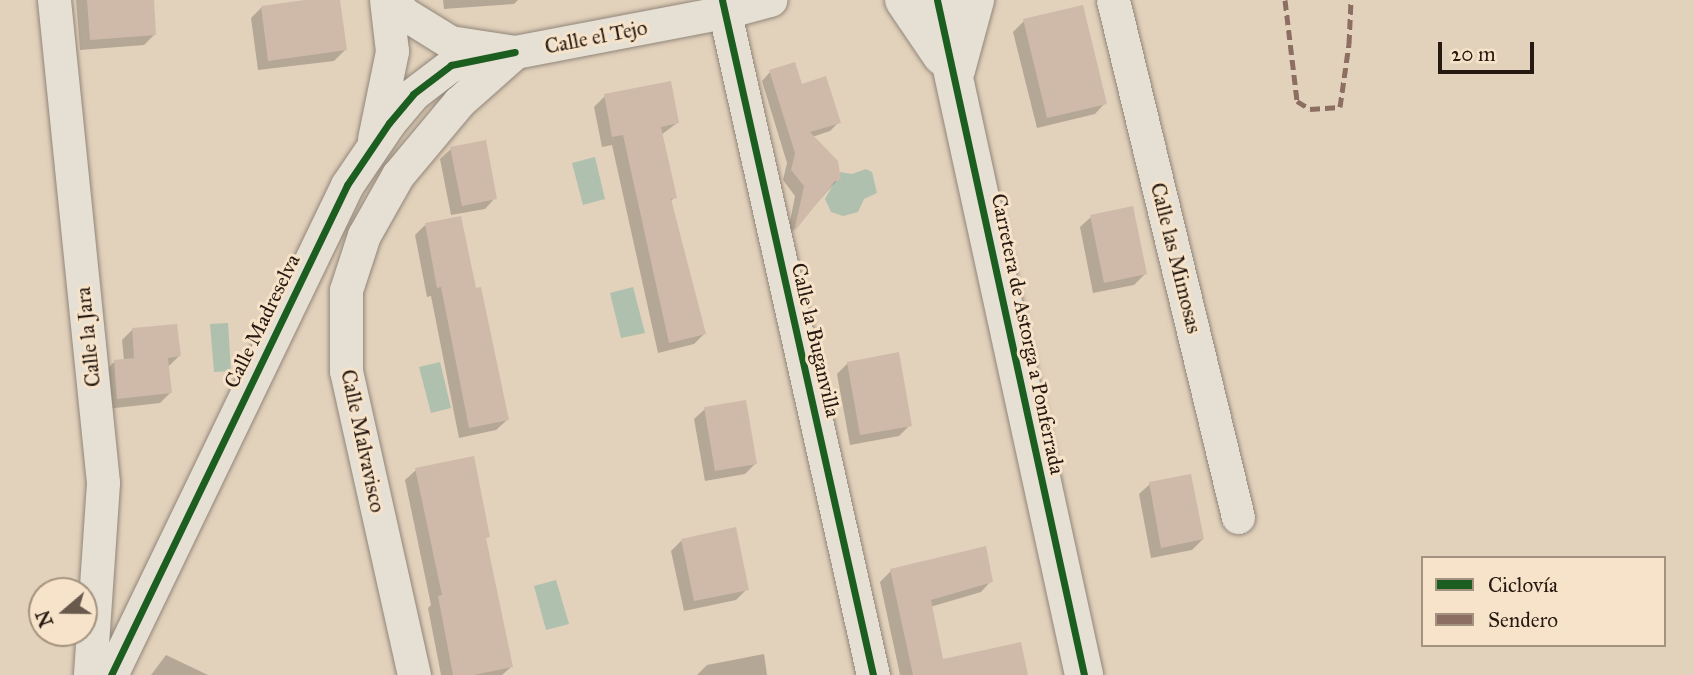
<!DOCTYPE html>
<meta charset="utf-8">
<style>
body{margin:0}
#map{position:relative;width:1694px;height:675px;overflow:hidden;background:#e2d1bb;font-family:"IM FELL Great Primer",serif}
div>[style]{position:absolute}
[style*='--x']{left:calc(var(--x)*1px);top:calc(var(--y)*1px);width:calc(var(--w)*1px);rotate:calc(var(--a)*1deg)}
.water>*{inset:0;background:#b0c0af}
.shadow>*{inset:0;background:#0003}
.building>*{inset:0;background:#cfbaaa}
.roads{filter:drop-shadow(0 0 2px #918679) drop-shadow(0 0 2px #918679)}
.minor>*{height:33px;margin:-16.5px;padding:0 16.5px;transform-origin:16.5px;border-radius:16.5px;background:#e6dfd4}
.secondary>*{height:38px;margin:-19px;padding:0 19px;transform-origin:19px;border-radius:19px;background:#e6dfd4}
.quiet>*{height:5px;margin-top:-2.5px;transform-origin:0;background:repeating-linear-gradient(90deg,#8d6e63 0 10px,transparent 0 15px)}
.cycleway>*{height:7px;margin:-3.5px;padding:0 3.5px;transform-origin:3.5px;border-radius:3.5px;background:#1b5e20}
span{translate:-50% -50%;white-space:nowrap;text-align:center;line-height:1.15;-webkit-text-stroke:6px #f6e3c9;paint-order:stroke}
.street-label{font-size:21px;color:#261911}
.legend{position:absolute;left:1421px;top:556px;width:245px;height:91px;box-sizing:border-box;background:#f6e3c9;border:2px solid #a3927f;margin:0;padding:9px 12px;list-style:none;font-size:21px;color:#261911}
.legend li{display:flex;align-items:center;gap:14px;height:35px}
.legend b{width:35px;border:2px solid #a3927f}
.north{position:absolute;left:28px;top:577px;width:70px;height:70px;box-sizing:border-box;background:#f6e3c9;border:2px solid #a3927f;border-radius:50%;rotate:250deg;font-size:19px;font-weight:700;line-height:28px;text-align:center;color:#261911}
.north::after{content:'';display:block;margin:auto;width:24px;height:32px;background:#68594c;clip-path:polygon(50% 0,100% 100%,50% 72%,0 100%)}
.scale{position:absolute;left:1438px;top:42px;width:96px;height:32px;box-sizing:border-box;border:4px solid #261911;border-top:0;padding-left:9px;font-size:21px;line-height:24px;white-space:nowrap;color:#261911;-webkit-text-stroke:5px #f6e3c9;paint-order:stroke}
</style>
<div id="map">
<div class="water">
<div style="clip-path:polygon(595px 157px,605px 199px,583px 205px,572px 163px)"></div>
<div style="clip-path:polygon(866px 169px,872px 172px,877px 193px,864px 199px,858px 212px,843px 216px,831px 212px,825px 199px,840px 172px,852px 174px)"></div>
<div style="clip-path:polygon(633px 287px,645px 333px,621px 338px,610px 293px)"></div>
<div style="clip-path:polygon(228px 323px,231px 371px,214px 372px,210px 324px)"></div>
<div style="clip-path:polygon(440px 362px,451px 408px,431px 413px,419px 367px)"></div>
<div style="clip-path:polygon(556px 580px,569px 624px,546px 630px,534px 586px)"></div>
</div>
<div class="shadow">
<div style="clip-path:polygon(76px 0,152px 0,155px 34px,144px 45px,80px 50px)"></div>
<div style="clip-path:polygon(318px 0,338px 0,345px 50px,334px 61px,258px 70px,251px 18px,261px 8px)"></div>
<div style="clip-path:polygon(443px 0,518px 0,514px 4px,444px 9px)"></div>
<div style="clip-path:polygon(1024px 21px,1105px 103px,1095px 114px,1037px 128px,1013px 32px)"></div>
<div style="clip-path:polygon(770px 72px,801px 86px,839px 122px,830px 131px,812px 137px,839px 178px,787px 237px,795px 196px,783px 180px,787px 163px,762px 81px)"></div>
<div style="clip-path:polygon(605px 96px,677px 123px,661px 135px,675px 197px,670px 202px,704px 334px,694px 344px,658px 353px,612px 145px,602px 147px,594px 107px)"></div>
<div style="clip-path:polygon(451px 149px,495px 198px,485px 209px,451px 215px,440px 159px)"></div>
<div style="clip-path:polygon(1091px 217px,1145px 274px,1134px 285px,1093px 293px,1080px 227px)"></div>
<div style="clip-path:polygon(425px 225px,475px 290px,507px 420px,496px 430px,459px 438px,431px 296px,427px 297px,415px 235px)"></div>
<div style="clip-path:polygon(133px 329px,179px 356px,168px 367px,170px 393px,160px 403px,106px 409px,104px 372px,115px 361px,124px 361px,122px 340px)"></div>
<div style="clip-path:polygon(848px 363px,910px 425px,899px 436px,850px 445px,837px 374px)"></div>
<div style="clip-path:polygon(705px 409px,755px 464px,745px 474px,705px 481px,694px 419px)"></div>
<div style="clip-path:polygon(416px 470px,488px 536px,485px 540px,511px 667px,502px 675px,441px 675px,428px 608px,431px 605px,405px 480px)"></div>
<div style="clip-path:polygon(1150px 484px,1203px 539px,1192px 550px,1151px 558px,1139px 494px)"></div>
<div style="clip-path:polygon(681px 541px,747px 589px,736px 600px,684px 611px,671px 551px)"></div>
<div style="clip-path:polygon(891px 571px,991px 581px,981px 592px,930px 607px,942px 662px,1025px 675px,900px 675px,880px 582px)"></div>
<div style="clip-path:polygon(764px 654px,767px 675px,697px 675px,707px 665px)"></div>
<div style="clip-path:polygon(166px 655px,208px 675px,151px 675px)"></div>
</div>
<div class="building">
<div style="clip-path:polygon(87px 0,154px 0,156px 35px,90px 40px)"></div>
<div style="clip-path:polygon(305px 0,340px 0,347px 50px,268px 61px,261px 6px)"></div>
<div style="clip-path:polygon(1083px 5px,1107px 104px,1047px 118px,1023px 19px)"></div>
<div style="clip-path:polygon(795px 62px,802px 84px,826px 76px,841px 123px,810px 132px,838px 161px,841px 179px,834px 182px,794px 232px,804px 186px,791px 170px,795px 153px,769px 70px)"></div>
<div style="clip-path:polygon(671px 81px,679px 123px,661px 127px,677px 198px,671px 199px,706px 334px,669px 343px,623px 135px,612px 137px,604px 94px)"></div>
<div style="clip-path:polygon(486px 140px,497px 199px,462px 206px,450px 147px)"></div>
<div style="clip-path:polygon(1133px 206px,1147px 274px,1104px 283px,1090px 215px)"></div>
<div style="clip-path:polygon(461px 216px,476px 288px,481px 287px,509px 420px,469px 428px,441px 287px,437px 288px,425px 223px)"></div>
<div style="clip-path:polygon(177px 324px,181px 356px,168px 358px,172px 393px,117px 399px,114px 360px,134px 358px,132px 328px)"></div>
<div style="clip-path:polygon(899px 352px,912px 426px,860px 435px,847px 362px)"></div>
<div style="clip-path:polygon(746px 400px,757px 464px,715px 471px,704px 407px)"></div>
<div style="clip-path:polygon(474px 456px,490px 537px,486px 538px,513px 667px,474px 675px,453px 675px,438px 596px,442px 595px,415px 468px)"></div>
<div style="clip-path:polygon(1191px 474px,1204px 539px,1161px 548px,1149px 482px)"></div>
<div style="clip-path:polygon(736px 527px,749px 590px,694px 601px,681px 539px)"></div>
<div style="clip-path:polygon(986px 546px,993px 582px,931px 600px,943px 659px,1021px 642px,1028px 675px,913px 675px,890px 569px)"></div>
</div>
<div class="roads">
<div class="minor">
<div style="--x:54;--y:0;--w:485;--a:84.2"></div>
<div style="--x:103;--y:483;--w:192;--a:93.9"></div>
<div style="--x:394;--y:0;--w:16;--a:55"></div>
<div style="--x:403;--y:13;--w:55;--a:31.7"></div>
<div style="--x:450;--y:42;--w:66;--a:8.7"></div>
<div style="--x:515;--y:52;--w:214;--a:-10.8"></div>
<div style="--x:725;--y:12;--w:47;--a:-14.9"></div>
<div style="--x:722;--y:0;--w:692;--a:77.39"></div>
<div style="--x:1113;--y:0;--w:532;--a:76.41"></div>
<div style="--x:374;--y:139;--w:90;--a:-78.4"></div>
<div style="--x:392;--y:51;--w:51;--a:-96.7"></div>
<div style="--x:111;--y:675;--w:544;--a:-64.28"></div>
<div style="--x:347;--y:185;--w:75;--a:-55.9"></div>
<div style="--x:389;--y:123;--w:38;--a:-50"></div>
<div style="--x:413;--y:94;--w:48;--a:-37.3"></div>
<div style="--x:451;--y:65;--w:65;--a:-11.5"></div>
<div style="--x:414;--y:675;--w:312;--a:-102.6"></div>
<div style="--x:346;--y:371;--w:81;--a:-90"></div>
<div style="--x:346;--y:290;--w:58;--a:-71.9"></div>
<div style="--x:364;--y:235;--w:69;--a:-60.5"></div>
<div style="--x:398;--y:175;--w:95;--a:-50.1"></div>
<div style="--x:459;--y:102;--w:72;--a:-41.6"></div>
</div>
<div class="secondary">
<div style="--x:904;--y:0;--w:68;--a:55.8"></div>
<div style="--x:937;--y:0;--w:691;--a:77.71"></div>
<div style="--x:956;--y:70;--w:73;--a:-74.8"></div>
</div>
</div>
<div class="quiet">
<div style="--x:1285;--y:0;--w:102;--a:83.2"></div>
<div style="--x:1297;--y:101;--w:15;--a:32"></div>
<div style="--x:1310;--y:109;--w:30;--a:-4"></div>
<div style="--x:1340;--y:107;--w:64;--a:-81.9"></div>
<div style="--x:1349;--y:44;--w:44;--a:-87.4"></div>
</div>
<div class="cycleway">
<div style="--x:722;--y:0;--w:692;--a:77.39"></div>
<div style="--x:937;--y:0;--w:691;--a:77.71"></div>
<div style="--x:111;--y:675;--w:544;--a:-64.28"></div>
<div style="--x:347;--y:185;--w:75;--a:-55.9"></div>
<div style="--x:389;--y:123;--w:38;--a:-50"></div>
<div style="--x:413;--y:94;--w:48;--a:-37.3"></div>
<div style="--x:451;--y:65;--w:65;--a:-11.5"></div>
</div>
<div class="street-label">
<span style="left:596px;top:37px;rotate:-11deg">Calle el Tejo</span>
<span style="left:1176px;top:258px;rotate:76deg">Calle las Mimosas</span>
<span style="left:262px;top:321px;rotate:-64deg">Calle Madreselva</span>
<span style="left:1028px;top:334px;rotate:78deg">Carretera de Astorga a Ponferrada</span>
<span style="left:88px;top:337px;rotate:-96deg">Calle la Jara</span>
<span style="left:816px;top:340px;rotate:77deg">Calle la Buganvilla</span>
<span style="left:363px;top:441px;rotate:78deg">Calle Malvavisco</span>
</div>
<ul class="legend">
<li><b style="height:9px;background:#1b5e20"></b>Ciclovía</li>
<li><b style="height:9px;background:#8d6e63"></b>Sendero</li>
</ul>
<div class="north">N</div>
<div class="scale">20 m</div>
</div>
